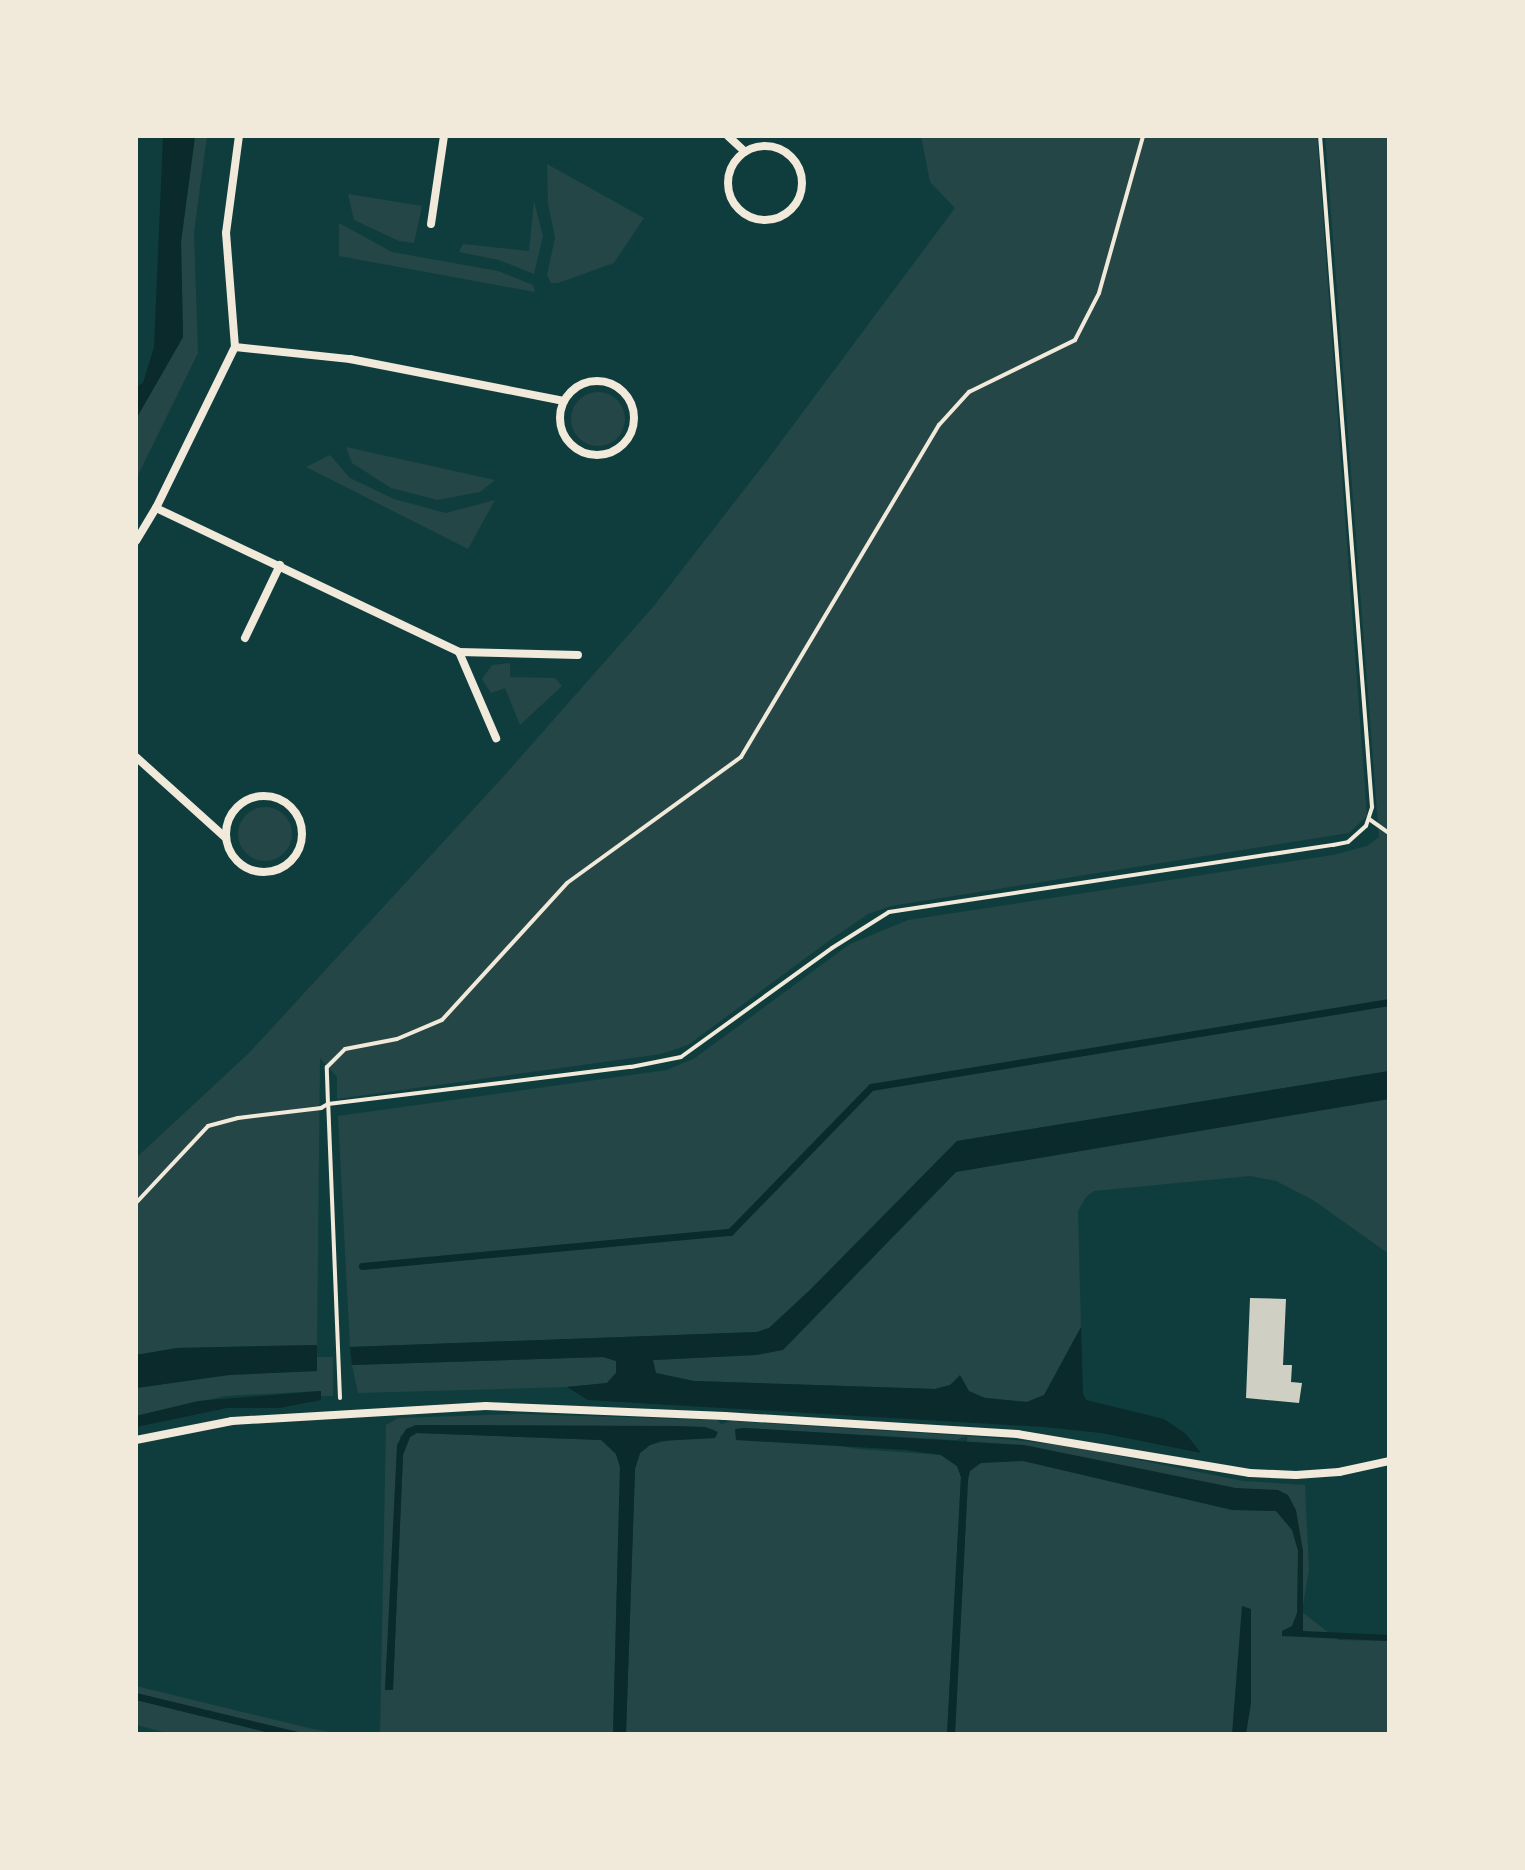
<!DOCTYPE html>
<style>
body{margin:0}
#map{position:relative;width:1525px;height:1870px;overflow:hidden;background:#0f3d3e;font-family:Ubuntu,sans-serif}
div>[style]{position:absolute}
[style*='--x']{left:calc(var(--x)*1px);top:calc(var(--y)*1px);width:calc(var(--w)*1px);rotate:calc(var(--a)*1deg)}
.green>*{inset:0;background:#244646}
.round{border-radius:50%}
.water>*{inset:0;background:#0a2a2b}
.stream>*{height:7px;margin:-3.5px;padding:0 3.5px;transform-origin:3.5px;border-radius:3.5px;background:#0a2a2b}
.building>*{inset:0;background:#cfcfc3}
.path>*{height:4px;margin:-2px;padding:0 2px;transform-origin:2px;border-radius:2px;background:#f1e9da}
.minor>*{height:8px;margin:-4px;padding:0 4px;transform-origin:4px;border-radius:4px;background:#f1e9da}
.minor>.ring{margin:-4px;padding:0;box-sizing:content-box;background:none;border:8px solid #f1e9da;border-radius:50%}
span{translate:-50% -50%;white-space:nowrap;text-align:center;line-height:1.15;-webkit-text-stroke:7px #f1e9da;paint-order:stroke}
.frame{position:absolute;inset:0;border:138px solid #f1e9da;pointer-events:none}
</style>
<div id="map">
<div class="green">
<div style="clip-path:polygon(195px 136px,207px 136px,194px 232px,198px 353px,136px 479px,136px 419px,183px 337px,181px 242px)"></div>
<div style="clip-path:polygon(921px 136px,1317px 136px,1367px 816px,1349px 833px,891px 906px,868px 914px,830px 940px,688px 1045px,661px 1054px,337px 1099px,337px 1077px,320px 1058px,317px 1345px,177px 1348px,136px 1355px,136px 1158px,249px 1053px,503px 777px,653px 607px,768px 459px,955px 208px,930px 182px)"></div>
<div style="clip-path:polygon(1325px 136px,1389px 136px,1389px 1071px,957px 1141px,810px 1290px,769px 1328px,757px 1332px,350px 1347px,338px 1116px,667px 1070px,695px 1058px,850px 944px,908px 920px,1333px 855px,1367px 846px,1379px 837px)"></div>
<div style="clip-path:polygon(547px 164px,644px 218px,614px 263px,558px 283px,551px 283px,547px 275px,555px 238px,548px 203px)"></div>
<div style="clip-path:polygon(348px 194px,422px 206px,414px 243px,399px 241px,354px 220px)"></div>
<div style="clip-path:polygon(534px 201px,543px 236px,534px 274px,499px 260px,459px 252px,463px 244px,529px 251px)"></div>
<div style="clip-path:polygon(339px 223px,392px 252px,498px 271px,533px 285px,535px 292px,339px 256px)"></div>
<div class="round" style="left:571px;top:392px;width:54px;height:54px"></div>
<div style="clip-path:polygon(346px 447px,495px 480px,480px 492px,437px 500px,391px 488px,352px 463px)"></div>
<div style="clip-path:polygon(330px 455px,350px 478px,394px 499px,446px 513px,495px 500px,468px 549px,306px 467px)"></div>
<div style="clip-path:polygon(510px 663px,510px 677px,555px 678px,562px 686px,520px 725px,505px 688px,491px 693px,482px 679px,492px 665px)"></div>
<div class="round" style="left:238px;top:807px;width:54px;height:54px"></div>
<div style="clip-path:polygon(1389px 1099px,1389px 1254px,1313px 1200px,1276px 1181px,1250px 1176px,1094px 1191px,1086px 1197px,1078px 1211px,1081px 1327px,1044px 1396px,1027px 1402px,986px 1398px,950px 1385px,935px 1389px,694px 1381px,655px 1373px,653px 1368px,653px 1360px,756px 1355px,783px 1349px,956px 1172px,969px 1168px)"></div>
<div style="clip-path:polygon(317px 1357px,333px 1357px,333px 1396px,321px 1396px,320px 1391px,225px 1396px,136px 1416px,136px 1388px,229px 1375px,317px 1371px)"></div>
<div style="clip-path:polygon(603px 1357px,616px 1361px,616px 1373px,607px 1383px,567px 1387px,358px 1393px,352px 1365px)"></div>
<div style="clip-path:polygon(519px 1414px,717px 1420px,721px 1424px,732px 1421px,967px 1436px,1015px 1440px,1074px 1447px,1243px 1481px,1305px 1485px,1309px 1569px,1302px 1612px,1338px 1640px,1389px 1641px,1389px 1734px,955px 1734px,968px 1480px,967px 1436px,956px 1440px,745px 1428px,738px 1428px,858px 1449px,941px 1455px,957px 1466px,961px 1477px,947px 1734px,626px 1734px,635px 1469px,640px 1453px,650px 1445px,715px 1429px,416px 1425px,400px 1436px,385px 1690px,393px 1689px,403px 1455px,410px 1437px,416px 1433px,602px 1440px,616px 1454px,620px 1467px,613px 1734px,380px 1734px,386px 1425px,398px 1418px)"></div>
<div style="clip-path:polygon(136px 1686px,313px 1729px,339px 1734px,306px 1734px,136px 1693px)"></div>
<div style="clip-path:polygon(136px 1700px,274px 1734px,172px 1734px,136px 1725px)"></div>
</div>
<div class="water">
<div style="clip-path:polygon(163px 136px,195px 136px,181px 242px,183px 337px,136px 419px,136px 387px,143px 383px,154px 347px)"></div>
<div style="clip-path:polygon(1389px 1071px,1389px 1099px,956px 1172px,783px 1350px,756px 1355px,653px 1360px,656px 1373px,694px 1381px,935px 1389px,950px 1385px,960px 1375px,969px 1391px,985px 1398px,1027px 1402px,1044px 1395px,1081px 1327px,1083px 1393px,1086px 1400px,1164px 1419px,1186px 1434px,1201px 1453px,1101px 1433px,1044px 1427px,588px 1400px,567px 1387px,607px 1383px,616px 1373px,616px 1361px,603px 1357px,352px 1365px,350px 1347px,757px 1332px,769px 1328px,810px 1290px,957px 1141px)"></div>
<div style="clip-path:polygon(317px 1345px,317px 1371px,229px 1375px,136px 1388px,136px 1355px,177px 1348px)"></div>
<div style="clip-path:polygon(321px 1391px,321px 1400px,316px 1401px,279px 1408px,227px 1408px,136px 1427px,136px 1416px,198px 1401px)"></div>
<div style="clip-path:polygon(416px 1425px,677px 1426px,705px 1427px,718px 1432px,715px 1438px,661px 1441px,650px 1445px,640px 1453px,635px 1469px,626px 1734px,613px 1734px,620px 1467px,616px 1454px,601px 1440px,417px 1433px,410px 1437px,403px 1455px,393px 1690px,385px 1690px,397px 1445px,406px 1429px)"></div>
<div style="clip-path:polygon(745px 1428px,1024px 1445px,1236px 1488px,1278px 1490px,1288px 1495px,1296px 1510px,1303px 1551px,1303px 1631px,1389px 1635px,1389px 1641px,1282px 1636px,1282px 1631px,1292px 1626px,1297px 1613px,1298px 1551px,1292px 1530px,1276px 1511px,1232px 1510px,1023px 1461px,981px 1463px,970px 1471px,968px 1480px,955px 1734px,947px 1734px,961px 1477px,957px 1466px,941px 1455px,906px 1450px,736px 1440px,735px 1429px)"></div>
<div style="clip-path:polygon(1242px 1606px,1251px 1609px,1251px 1703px,1246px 1734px,1232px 1734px)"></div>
<div style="clip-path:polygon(136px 1693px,302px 1733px,306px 1734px,274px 1734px,136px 1700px)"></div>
</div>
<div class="stream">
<div style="--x:362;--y:1266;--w:370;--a:-5.3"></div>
<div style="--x:730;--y:1232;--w:202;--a:-45.8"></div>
<div style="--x:871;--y:1087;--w:525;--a:-9.32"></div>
</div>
<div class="building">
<div style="clip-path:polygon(1250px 1298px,1286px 1299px,1283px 1365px,1292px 1365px,1291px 1382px,1302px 1383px,1299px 1403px,1246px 1398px)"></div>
</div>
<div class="path">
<div style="--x:1369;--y:819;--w:24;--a:35"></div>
<div style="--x:136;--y:1203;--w:105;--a:-46.9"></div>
<div style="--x:208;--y:1126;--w:31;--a:-15"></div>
<div style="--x:238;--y:1118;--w:84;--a:-6.9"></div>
<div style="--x:321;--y:1108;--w:8;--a:-30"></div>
<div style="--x:328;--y:1104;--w:37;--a:-92"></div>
<div style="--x:327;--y:1067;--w:25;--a:-45"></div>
<div style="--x:345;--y:1049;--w:53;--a:-10.9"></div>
<div style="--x:397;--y:1039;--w:49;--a:-22.9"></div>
<div style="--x:442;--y:1020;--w:185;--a:-47.6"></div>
<div style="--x:567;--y:883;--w:215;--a:-35.9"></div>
<div style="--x:741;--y:757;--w:387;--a:-59.2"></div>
<div style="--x:939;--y:425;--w:45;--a:-47.7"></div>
<div style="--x:969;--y:392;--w:118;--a:-26.1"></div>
<div style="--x:1075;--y:340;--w:53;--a:-62.9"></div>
<div style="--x:1099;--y:293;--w:163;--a:-74.3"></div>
<div style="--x:340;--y:1398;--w:294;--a:-92.3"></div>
<div style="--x:328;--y:1104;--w:305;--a:-7"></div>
<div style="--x:631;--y:1067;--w:51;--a:-11.3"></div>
<div style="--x:681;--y:1057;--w:186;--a:-35.8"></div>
<div style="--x:832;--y:948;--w:67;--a:-32.3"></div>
<div style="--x:889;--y:912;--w:449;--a:-8.6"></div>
<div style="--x:1333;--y:845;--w:15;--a:-11"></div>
<div style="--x:1348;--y:842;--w:24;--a:-42"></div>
<div style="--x:1366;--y:826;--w:20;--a:-72"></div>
<div style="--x:1372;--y:807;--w:65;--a:-94.4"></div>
<div style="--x:1367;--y:742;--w:608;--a:-94.43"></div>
</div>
<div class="minor">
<div style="--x:728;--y:136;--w:23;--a:43"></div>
<div class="ring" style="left:728px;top:146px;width:66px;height:66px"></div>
<div style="--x:431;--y:224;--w:89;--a:-81.6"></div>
<div style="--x:235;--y:347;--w:116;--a:6"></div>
<div style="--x:350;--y:359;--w:218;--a:11.1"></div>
<div class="ring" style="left:560px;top:381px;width:66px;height:66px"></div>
<div style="--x:156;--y:508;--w:335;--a:25.4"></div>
<div style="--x:459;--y:652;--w:94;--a:66.7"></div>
<div style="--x:136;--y:541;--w:39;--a:-59"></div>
<div style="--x:156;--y:508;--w:179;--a:-63.9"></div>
<div style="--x:235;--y:347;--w:114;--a:-94.5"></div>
<div style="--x:226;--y:233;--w:98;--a:-82.4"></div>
<div style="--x:245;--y:638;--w:81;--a:-64.4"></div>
<div style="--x:459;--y:652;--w:119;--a:1.4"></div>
<div style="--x:136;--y:757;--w:121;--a:42"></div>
<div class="ring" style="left:226px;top:796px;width:68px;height:68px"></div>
<div style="--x:136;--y:1440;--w:98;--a:-11.2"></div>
<div style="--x:232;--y:1421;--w:254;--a:-3.4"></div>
<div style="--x:486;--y:1406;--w:239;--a:2.4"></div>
<div style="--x:725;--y:1416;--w:293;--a:3.5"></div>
<div style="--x:1017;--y:1434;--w:236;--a:9.5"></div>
<div style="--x:1250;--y:1473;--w:46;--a:2.5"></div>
<div style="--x:1296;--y:1475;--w:43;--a:-4"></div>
<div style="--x:1339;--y:1472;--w:51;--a:-12.4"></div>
</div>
<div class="frame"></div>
</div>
